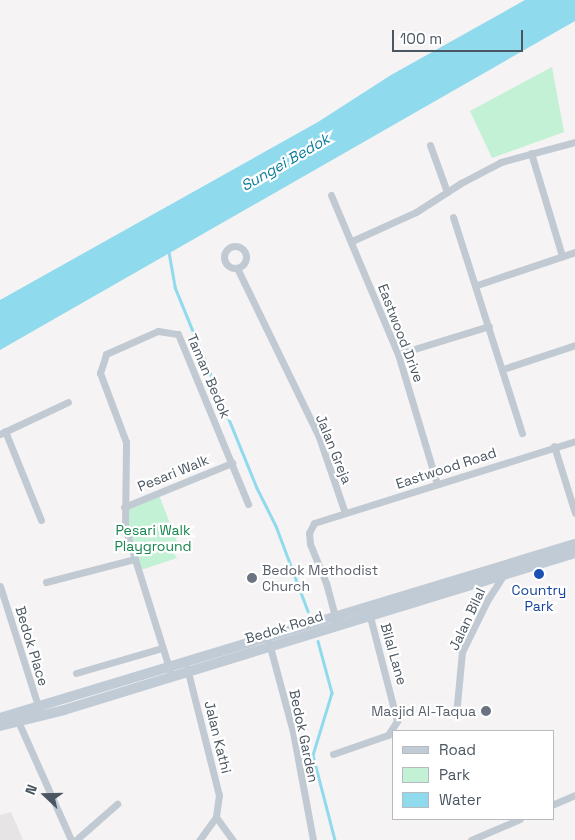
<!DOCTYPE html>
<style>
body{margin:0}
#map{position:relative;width:575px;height:840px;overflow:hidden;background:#f5f3f3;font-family:"Space Grotesk",sans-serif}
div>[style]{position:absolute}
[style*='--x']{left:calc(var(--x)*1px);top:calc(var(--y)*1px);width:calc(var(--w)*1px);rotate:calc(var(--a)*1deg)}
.education>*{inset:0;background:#e6e4e5}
.green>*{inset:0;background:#c3f1d5}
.water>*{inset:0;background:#90daee}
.stream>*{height:2.5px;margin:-1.25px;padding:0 1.25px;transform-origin:1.25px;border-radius:1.25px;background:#90daee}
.minor>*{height:7px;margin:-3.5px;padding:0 3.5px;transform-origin:3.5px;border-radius:3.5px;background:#c1cad2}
.minor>.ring{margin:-3.5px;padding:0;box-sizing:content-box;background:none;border:7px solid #c1cad2;border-radius:50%}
.secondary>*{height:10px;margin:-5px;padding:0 5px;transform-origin:5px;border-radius:5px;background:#c1cbd6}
.dots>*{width:14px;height:14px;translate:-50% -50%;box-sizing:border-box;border:2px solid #fff;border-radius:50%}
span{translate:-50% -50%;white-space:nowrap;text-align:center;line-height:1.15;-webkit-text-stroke:4.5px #fff;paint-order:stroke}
.street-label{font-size:14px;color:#4a5661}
.park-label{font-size:14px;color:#17864f}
.worship-label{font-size:14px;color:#5b616d}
.left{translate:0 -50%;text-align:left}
.right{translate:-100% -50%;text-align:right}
.transit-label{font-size:14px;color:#164399}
.water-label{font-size:15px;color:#0c7c9b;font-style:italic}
.legend{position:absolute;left:392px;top:730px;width:162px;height:90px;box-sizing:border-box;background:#fff;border:1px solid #b7bbc0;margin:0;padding:6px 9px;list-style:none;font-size:15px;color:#4a5661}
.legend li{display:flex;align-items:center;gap:10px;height:25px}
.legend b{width:25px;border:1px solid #b7bbc0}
.north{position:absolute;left:20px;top:770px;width:50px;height:50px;-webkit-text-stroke:4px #fff;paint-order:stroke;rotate:291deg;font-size:14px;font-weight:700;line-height:20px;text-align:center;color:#4a5661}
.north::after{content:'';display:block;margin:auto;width:18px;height:22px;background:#4a5661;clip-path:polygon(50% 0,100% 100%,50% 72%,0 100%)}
.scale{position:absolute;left:392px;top:30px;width:131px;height:22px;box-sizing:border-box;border:2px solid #4a5661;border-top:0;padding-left:6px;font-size:15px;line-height:18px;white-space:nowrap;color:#4a5661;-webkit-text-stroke:4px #fff;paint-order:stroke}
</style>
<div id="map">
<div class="education">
<div style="clip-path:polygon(11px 812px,23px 840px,0 840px,0 815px)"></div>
</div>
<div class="green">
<div style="clip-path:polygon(552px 67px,564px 132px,492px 158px,470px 111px)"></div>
<div style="clip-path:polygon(159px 495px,178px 544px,171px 549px,177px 558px,141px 570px,128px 527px,126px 508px)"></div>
</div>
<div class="water">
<div style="clip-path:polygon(525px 0,575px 0,575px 21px,0 350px,0 300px,318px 122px,391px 75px)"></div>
</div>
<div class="stream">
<div style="--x:169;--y:252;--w:36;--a:80"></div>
<div style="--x:175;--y:287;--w:217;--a:67.8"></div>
<div style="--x:257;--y:488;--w:42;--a:63.4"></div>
<div style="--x:276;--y:526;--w:91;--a:69.4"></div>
<div style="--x:318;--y:641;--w:54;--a:74.9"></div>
<div style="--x:332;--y:693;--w:65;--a:107"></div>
<div style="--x:313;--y:755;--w:88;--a:75.5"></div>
</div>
<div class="minor">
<div style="--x:430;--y:145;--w:50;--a:70.1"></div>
<div style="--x:531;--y:153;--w:108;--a:73.2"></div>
<div style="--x:331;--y:195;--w:173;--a:67.2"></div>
<div style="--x:398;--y:354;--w:136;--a:73.3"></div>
<div style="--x:453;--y:217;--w:227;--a:72.3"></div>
<div style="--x:352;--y:241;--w:70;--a:-24.4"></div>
<div style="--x:416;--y:212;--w:54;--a:-32.8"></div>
<div style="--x:461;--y:183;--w:45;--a:-27.7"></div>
<div style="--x:501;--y:162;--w:77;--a:-15.1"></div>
<div class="ring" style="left:224px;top:246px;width:15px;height:15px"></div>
<div style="--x:237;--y:268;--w:188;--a:64.1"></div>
<div style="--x:319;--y:437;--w:80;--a:71.1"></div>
<div style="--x:477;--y:285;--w:103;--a:-18.6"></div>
<div style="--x:398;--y:354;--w:95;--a:-17.1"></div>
<div style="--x:503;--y:369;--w:76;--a:-18.4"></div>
<div style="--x:5;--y:431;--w:96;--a:68"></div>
<div style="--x:0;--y:434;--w:75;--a:-25.2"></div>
<div style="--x:554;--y:446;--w:70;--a:72.6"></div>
<div style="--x:124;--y:507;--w:117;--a:-22.2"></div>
<div style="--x:46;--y:582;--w:92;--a:-14.5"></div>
<div style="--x:0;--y:586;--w:129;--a:72.4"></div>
<div style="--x:336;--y:620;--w:38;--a:-105"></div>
<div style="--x:326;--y:583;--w:42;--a:-112.3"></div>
<div style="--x:310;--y:544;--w:11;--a:-95"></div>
<div style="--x:309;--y:533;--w:11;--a:-63"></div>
<div style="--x:314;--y:523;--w:274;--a:-17.4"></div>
<div style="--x:269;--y:643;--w:92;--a:74.9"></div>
<div style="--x:293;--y:732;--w:110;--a:79.5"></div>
<div style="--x:187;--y:668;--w:131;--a:75.9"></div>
<div style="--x:219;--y:795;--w:22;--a:98"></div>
<div style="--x:216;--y:817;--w:29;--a:126"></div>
<div style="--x:170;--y:671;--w:151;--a:-107.4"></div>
<div style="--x:125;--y:527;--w:85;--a:-89.3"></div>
<div style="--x:126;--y:442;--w:74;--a:-110.6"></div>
<div style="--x:100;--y:373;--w:20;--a:-72"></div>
<div style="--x:106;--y:354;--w:57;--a:-23.9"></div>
<div style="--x:158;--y:331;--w:20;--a:9"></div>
<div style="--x:178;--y:334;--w:184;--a:67.6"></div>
<div style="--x:76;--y:673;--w:90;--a:-16.2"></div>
<div style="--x:456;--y:715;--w:63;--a:-84.6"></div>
<div style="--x:462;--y:652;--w:59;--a:-63.9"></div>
<div style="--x:488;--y:599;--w:27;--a:-57"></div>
<div style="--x:17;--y:719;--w:133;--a:65.9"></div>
<div style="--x:333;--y:754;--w:58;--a:-19.1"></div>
<div style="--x:388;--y:735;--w:17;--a:-57"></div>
<div style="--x:397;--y:721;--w:112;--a:-104.5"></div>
<div style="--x:554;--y:804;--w:23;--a:-23"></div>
<div style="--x:216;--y:817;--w:29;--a:54"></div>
<div style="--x:76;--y:840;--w:55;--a:-41.3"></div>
<div style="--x:471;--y:840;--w:53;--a:-23.2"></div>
</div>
<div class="secondary">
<div style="--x:0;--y:718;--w:601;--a:-16.84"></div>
<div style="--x:0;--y:726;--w:66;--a:-14"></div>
<div style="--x:64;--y:710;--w:535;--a:-17.08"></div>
</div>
<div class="dots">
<div style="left:539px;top:574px;background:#1a4fb4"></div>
<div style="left:252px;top:578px;background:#6b7280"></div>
<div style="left:486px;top:711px;background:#6b7280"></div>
</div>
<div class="street-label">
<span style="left:401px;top:333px;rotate:69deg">Eastwood Drive</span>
<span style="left:209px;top:376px;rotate:67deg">Taman Bedok</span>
<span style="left:334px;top:449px;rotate:68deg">Jalan Greja</span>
<span style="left:446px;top:468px;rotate:-18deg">Eastwood Road</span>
<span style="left:173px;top:473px;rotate:-22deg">Pesari Walk</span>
<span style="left:467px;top:619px;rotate:-65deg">Jalan Bilal</span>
<span style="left:284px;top:627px;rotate:-17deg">Bedok Road</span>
<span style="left:32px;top:646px;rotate:73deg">Bedok Place</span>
<span style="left:394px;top:654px;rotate:74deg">Bilal Lane</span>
<span style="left:304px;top:736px;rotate:78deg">Bedok Garden</span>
<span style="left:218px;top:737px;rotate:76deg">Jalan Kathi</span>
</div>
<div class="park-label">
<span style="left:153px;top:538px">Pesari Walk<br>Playground</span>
</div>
<div class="worship-label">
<span class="left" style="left:262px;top:578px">Bedok Methodist<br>Church</span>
<span class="right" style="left:476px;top:711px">Masjid Al-Taqua</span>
</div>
<div class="transit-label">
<span style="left:539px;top:598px">Country<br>Park</span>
</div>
<div class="water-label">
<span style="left:285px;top:162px;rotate:-30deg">Sungei Bedok</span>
</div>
<ul class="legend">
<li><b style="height:6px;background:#c1cbd6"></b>Road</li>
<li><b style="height:14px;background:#c3f1d5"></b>Park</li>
<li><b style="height:14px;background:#90daee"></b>Water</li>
</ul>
<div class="north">N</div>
<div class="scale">100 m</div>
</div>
